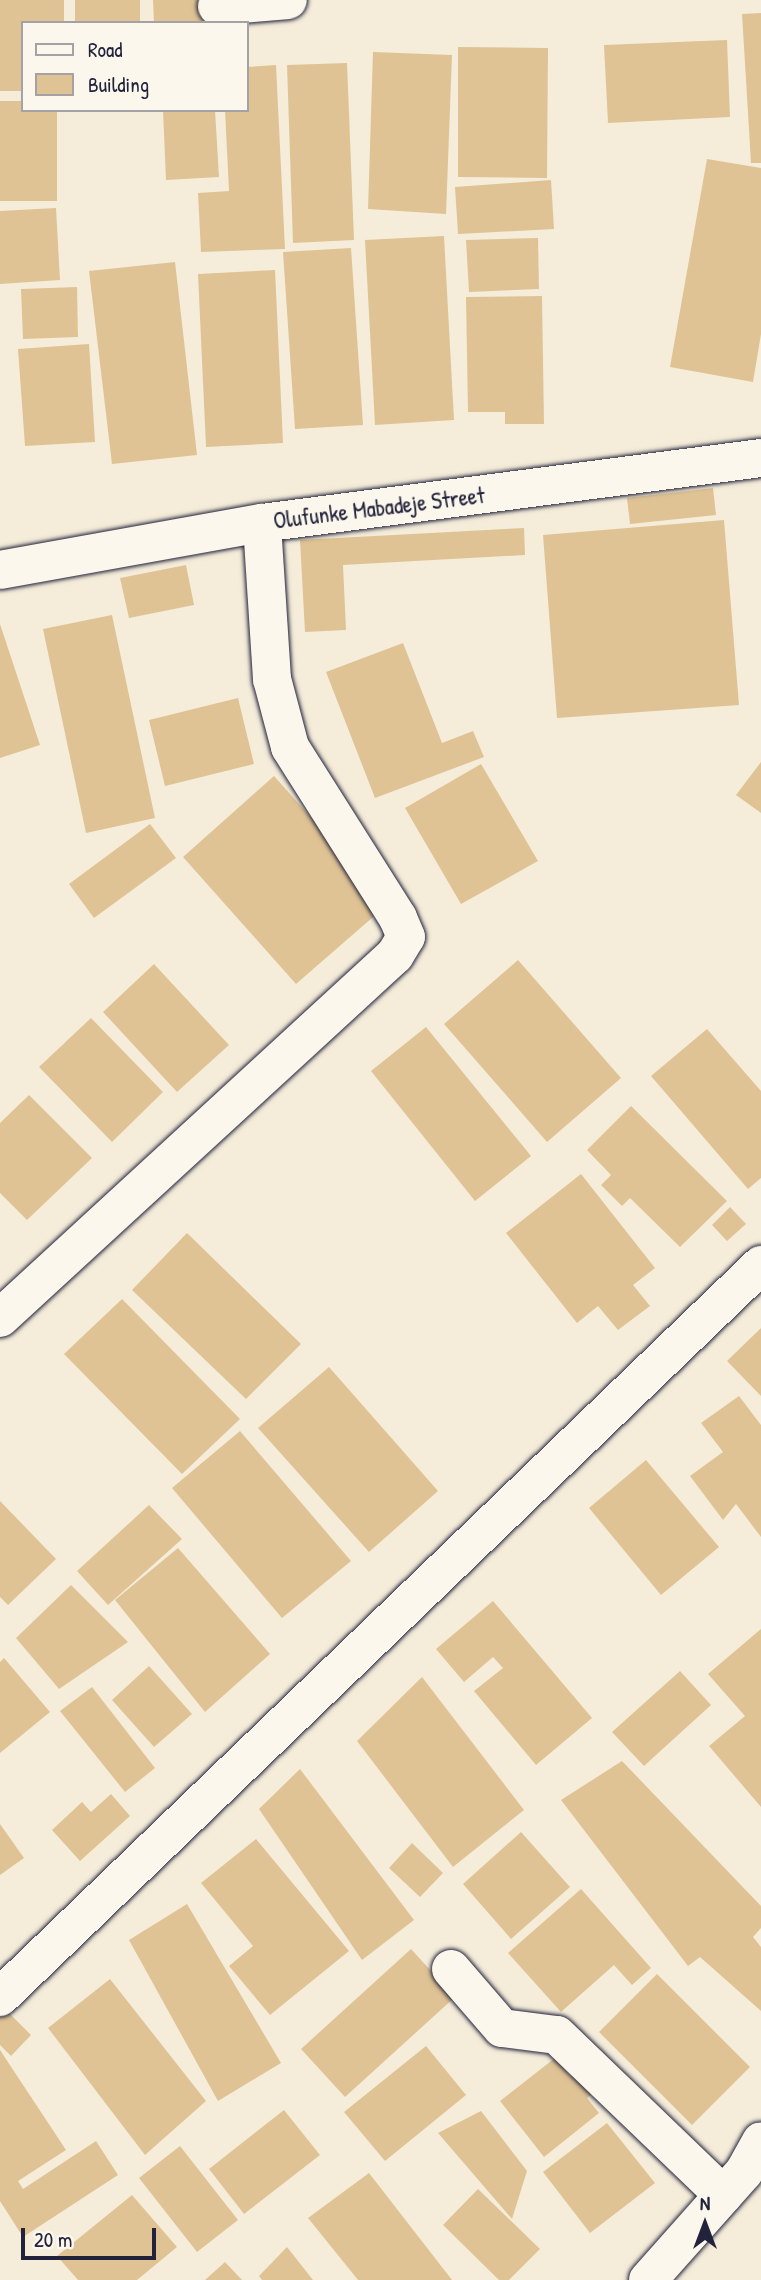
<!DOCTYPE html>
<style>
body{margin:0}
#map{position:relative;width:761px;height:2280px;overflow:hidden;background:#f5edda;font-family:"Patrick Hand",sans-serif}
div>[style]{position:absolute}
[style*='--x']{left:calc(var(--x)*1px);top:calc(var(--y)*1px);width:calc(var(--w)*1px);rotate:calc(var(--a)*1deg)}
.building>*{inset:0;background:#dfc394}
.roads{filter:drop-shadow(0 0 2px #22223b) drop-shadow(0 0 2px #22223b)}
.minor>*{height:38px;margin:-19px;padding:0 19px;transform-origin:19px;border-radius:19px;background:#fbf7ec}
span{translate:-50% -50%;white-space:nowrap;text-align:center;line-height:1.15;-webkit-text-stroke:7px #fbf7ec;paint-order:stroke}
.street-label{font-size:23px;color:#22223b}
.legend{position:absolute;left:21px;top:21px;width:228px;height:91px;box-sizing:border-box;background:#fbf7ec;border:2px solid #a4a2a5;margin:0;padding:9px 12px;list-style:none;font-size:21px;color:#22223b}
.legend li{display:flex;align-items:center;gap:14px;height:35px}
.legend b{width:35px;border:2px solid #a4a2a5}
.north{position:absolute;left:670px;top:2189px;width:70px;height:70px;-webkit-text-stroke:5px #fbf7ec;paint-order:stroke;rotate:0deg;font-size:19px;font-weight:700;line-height:28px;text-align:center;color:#22223b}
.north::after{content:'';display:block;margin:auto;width:24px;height:32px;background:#22223b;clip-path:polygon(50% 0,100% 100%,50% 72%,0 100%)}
.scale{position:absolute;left:21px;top:2228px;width:135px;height:32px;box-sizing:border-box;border:4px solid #22223b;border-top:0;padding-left:9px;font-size:21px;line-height:24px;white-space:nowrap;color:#22223b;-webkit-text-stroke:5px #fbf7ec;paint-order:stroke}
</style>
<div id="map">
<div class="building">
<div style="clip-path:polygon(0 0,64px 0,64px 23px,23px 23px,23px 91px,0 91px)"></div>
<div style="clip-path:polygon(75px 0,140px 0,140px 23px,75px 23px)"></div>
<div style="clip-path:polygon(153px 0,206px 0,208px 23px,154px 23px)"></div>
<div style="clip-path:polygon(761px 13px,761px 163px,751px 163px,742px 14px)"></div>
<div style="clip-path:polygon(727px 40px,730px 117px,608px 123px,604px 45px)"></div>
<div style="clip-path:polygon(458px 47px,548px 48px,547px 178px,458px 177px)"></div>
<div style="clip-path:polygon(373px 52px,452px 55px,446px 214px,368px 209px)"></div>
<div style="clip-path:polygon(347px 63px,354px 240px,293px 243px,287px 65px)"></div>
<div style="clip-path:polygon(276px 65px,285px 249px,201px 252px,198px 193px,229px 191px,225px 110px,247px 110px,247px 67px)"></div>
<div style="clip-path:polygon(0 101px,23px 101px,23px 110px,57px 110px,57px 201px,0 201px)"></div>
<div style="clip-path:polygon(163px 110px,215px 110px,219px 177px,166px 180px)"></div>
<div style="clip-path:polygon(707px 159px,761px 168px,761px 334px,753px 382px,670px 367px)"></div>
<div style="clip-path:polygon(551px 180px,554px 229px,458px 234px,455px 187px)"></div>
<div style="clip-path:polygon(56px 208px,60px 280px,0 284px,0 211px)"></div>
<div style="clip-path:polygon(444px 236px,454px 420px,375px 425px,365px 240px)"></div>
<div style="clip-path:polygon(538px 238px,539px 289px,469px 292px,466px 240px)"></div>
<div style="clip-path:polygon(351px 248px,363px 425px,295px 429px,283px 252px)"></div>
<div style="clip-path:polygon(175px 262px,197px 455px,112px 464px,89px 271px)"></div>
<div style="clip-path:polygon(275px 270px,283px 443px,206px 447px,198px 274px)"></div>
<div style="clip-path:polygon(77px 287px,78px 337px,23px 339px,21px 289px)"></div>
<div style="clip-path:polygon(542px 296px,544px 424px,505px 424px,505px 412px,468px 412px,466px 297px)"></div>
<div style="clip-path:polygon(89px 344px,95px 442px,25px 446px,18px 349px)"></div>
<div style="clip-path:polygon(713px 488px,716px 515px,630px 524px,627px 498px)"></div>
<div style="clip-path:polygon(724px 520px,739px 705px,557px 718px,543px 535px)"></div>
<div style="clip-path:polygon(524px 528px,525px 555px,343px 565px,346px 630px,305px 632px,300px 540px)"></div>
<div style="clip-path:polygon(186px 565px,194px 605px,129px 618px,120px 578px)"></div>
<div style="clip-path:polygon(112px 615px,155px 818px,86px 833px,43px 629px)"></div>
<div style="clip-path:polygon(0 624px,40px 745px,0 758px)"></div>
<div style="clip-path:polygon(403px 643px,442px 743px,473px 731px,484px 757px,375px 798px,326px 672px)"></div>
<div style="clip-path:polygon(238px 698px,254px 764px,165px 786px,149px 720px)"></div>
<div style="clip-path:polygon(761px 762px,761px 813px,736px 795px)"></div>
<div style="clip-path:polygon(481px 764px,538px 861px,461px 904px,405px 808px)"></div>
<div style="clip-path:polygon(274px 776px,388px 904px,296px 984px,183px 857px)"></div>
<div style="clip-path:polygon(150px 824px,176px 858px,94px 918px,69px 884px)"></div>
<div style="clip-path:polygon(518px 960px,621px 1078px,547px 1142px,444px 1024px)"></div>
<div style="clip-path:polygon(154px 964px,229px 1045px,177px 1092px,103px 1012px)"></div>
<div style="clip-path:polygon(91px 1018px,163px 1092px,112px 1142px,39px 1067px)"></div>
<div style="clip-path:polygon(426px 1027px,531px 1156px,475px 1201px,371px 1071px)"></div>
<div style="clip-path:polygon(707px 1029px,761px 1091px,761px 1178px,748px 1189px,651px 1076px)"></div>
<div style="clip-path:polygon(29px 1095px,92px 1158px,27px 1220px,0 1193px,0 1123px)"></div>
<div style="clip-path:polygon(631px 1106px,727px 1201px,680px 1247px,630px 1198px,622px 1206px,601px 1185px,611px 1175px,587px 1150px)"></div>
<div style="clip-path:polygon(581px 1174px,655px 1268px,633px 1285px,650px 1306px,618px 1330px,598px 1306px,577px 1323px,506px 1233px)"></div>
<div style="clip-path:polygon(730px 1207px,746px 1224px,727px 1241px,712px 1225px)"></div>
<div style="clip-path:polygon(187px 1233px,301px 1344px,246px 1399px,132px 1290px)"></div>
<div style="clip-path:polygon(122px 1299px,240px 1419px,182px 1474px,64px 1354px)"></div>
<div style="clip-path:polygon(761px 1328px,761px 1396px,727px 1361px)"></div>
<div style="clip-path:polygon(329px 1367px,438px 1491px,369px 1552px,258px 1428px)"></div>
<div style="clip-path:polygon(739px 1396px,761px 1425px,761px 1537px,736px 1504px,723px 1520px,690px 1476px,723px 1452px,701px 1423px)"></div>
<div style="clip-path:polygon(240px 1431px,351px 1561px,282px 1618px,172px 1488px)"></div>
<div style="clip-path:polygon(646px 1460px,719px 1547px,661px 1595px,589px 1508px)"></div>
<div style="clip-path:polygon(0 1501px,56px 1559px,8px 1605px,0 1597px)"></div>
<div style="clip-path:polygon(149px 1505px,182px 1539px,108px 1605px,77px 1571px)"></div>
<div style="clip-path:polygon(178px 1548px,270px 1654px,205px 1712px,115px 1600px)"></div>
<div style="clip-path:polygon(71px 1585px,128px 1642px,59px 1689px,16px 1638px)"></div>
<div style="clip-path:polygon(493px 1601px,592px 1718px,536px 1765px,474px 1691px,503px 1668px,493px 1657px,464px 1682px,436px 1649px)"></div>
<div style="clip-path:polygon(761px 1629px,761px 1807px,709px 1746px,745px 1716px,708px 1674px)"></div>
<div style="clip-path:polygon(4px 1658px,50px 1712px,0 1753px,0 1662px)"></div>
<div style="clip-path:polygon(149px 1666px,192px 1714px,154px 1747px,112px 1700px)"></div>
<div style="clip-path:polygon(680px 1671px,711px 1705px,644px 1766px,612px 1732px)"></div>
<div style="clip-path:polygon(422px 1677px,524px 1810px,453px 1867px,357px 1741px)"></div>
<div style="clip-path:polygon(92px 1687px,155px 1768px,125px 1792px,60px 1711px)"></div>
<div style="clip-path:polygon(622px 1761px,761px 1906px,761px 1928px,753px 1937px,761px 1947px,761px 2011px,700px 1957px,688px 1966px,561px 1800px)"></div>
<div style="clip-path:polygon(300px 1769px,414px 1920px,362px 1960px,259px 1809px)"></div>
<div style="clip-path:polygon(111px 1794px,130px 1816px,80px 1861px,52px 1830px,82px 1802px,91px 1812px)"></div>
<div style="clip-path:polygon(0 1824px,24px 1858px,0 1875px)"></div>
<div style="clip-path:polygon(521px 1832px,570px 1887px,511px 1939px,463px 1884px)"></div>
<div style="clip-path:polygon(256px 1839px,349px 1951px,270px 2015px,229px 1966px,253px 1946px,201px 1883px)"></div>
<div style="clip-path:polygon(412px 1843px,443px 1873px,420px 1897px,389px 1868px)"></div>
<div style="clip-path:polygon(581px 1889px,651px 1968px,632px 1985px,614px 1965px,561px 2012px,508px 1953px)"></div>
<div style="clip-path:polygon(187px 1904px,281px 2063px,218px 2101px,129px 1940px)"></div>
<div style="clip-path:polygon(411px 1949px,455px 1997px,345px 2097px,301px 2049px)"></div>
<div style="clip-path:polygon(657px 1974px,750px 2067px,692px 2125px,599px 2032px)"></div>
<div style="clip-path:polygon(110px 1979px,206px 2101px,145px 2155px,48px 2028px)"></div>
<div style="clip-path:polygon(5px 2009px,31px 2035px,11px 2056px,0 2045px,0 2014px)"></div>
<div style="clip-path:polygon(426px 2046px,466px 2095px,385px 2161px,344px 2112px)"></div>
<div style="clip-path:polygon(0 2050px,66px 2150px,18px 2181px,23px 2189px,96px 2141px,118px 2175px,23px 2237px,0 2201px)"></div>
<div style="clip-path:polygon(555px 2058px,570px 2076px,587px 2072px,600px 2087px,587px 2098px,599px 2113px,544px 2157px,500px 2101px)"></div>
<div style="clip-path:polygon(284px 2110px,320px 2155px,244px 2214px,209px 2169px)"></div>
<div style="clip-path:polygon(481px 2111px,527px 2171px,512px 2219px,438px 2133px)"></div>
<div style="clip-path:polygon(607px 2123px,655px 2183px,590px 2233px,543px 2172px)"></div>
<div style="clip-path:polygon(180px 2146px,238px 2220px,197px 2252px,139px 2178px)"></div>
<div style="clip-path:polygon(369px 2173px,452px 2280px,358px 2280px,308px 2218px)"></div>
<div style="clip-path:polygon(478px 2189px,540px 2249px,509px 2280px,499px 2280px,443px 2225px)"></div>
<div style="clip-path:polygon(132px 2195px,177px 2247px,137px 2280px,78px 2280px,57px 2256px)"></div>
<div style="clip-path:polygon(287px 2247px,313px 2280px,262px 2280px,259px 2276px)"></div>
<div style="clip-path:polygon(225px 2262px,242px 2280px,205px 2280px)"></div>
</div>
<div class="roads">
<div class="minor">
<div style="--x:217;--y:6;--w:71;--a:-4.8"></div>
<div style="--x:0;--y:570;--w:266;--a:-10.2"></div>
<div style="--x:262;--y:523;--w:503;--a:-7.42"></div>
<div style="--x:0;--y:1318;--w:536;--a:-42.58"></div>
<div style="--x:395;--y:955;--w:21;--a:-59"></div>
<div style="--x:406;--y:937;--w:21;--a:-113"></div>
<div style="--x:398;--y:918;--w:202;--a:-122.3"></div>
<div style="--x:290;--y:747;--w:70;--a:-104.8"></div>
<div style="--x:272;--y:679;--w:156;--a:-93.7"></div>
<div style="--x:451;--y:1969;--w:78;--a:49.2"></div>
<div style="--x:502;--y:2028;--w:55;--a:7.3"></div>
<div style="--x:557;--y:2035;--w:231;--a:43.9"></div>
<div style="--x:0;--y:1997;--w:1056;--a:-43.89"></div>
<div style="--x:648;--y:2280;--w:144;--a:-48.4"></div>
<div style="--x:744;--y:2172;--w:35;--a:-61"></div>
</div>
</div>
<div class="street-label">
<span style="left:379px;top:508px;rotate:-7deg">Olufunke Mabadeje Street</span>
</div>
<ul class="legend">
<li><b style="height:9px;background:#fbf7ec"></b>Road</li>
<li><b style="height:19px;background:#dfc394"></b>Building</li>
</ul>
<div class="north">N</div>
<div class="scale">20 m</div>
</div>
